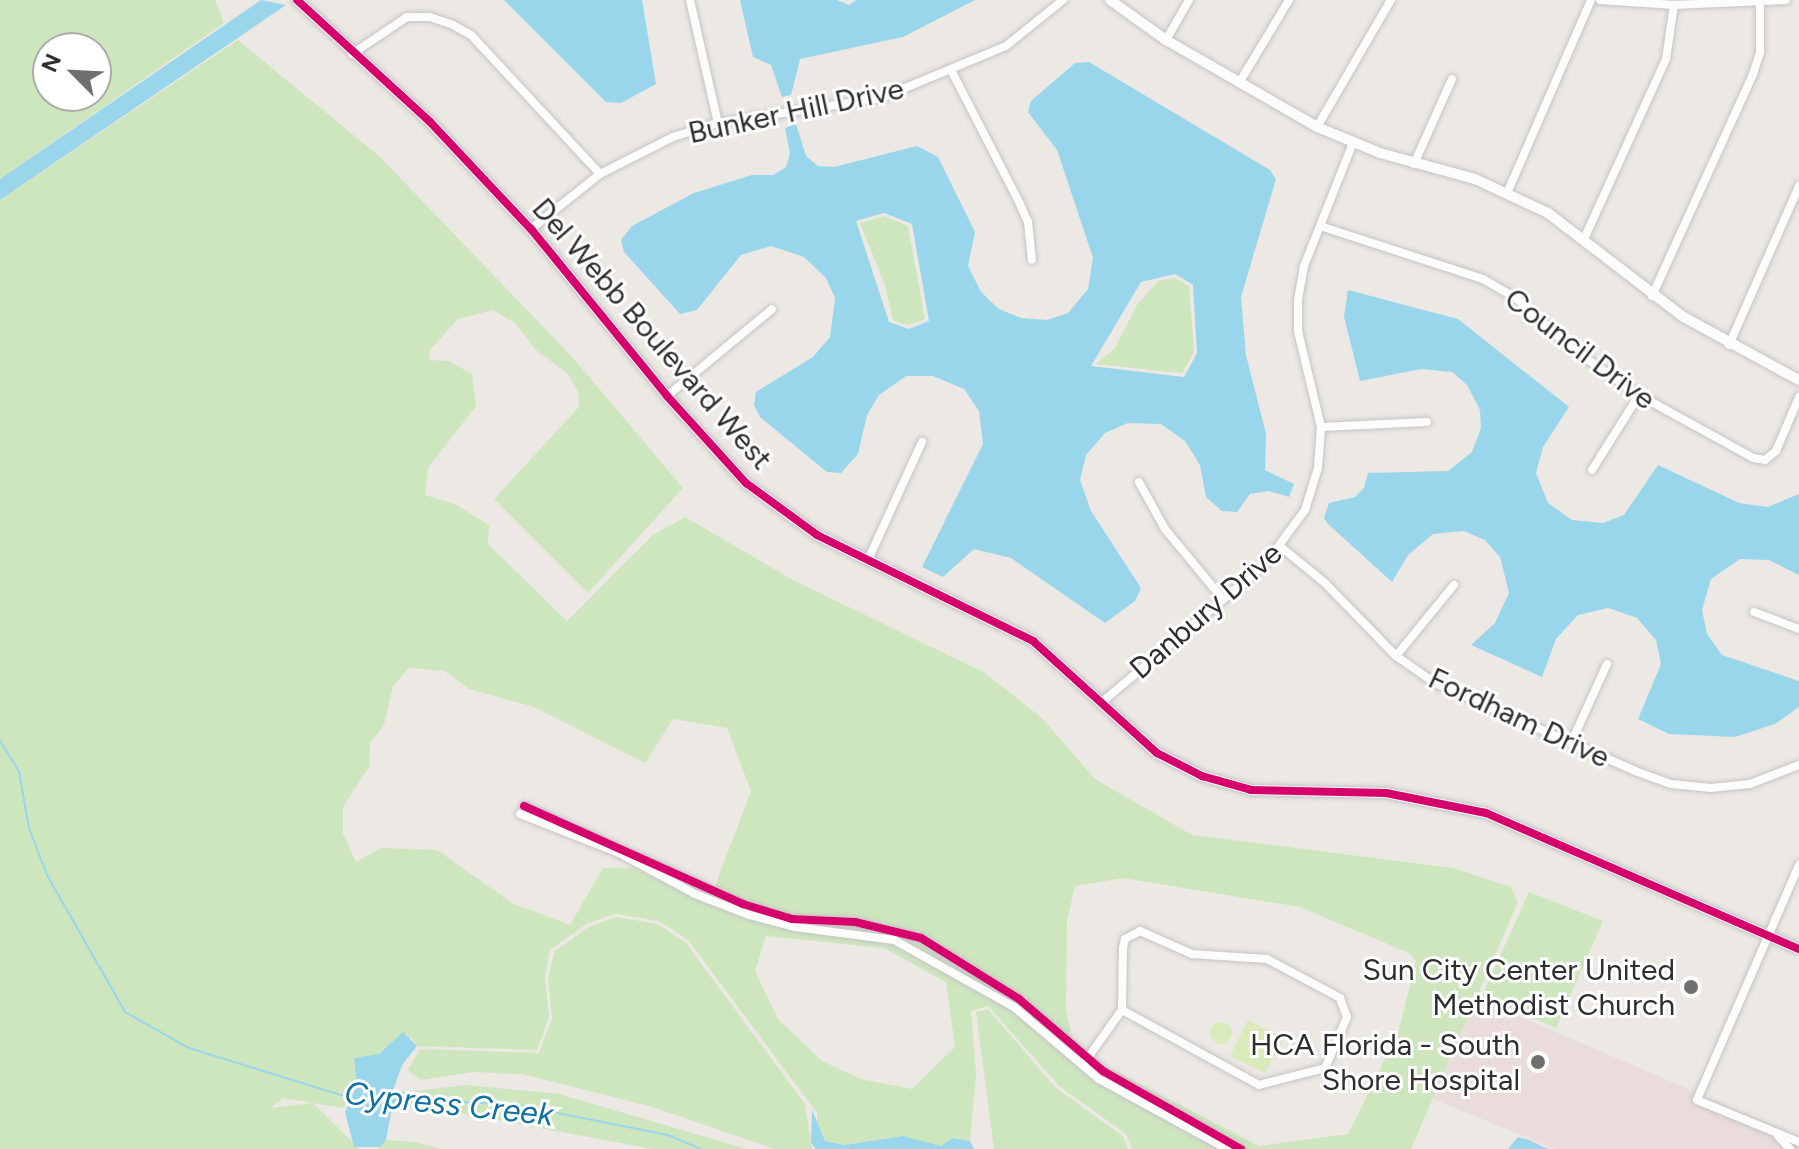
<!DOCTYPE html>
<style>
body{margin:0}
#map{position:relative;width:1799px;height:1149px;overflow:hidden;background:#ece8e4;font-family:Figtree,sans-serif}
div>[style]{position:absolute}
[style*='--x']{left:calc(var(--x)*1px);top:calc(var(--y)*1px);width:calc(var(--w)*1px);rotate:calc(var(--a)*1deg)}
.medical>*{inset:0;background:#e9dcdb}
.green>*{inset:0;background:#cee6be}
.pitch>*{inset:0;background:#d9eabb}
.round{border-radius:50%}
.water>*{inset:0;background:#99d6ec}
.stream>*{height:2px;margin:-1px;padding:0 1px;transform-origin:1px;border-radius:1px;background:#99d6ec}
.roads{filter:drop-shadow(0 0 2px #c5c4c5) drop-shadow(0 0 2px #c5c4c5)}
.minor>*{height:8px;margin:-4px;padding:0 4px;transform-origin:4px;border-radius:4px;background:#fcfcfb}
.tertiary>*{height:10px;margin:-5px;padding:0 5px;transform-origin:5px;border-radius:5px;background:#fcfcfb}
.cycleway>*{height:8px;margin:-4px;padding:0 4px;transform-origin:4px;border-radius:4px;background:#d6006c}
.dots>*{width:22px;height:22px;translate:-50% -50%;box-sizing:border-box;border:4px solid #fff;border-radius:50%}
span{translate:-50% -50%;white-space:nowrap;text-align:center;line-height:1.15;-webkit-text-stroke:6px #fff;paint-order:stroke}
.street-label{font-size:30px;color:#2e2e2e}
.poi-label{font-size:30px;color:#2e2e2e}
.right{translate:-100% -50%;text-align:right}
.water-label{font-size:32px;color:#0d6fa3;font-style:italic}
.north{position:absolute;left:32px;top:32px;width:80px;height:80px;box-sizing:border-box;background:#fff;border:2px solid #ababab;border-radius:50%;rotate:294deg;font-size:22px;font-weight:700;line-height:32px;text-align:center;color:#2e2e2e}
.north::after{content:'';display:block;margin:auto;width:28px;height:36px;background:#706f6e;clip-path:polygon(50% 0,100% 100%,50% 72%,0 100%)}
</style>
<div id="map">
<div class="medical">
<div style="clip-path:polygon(1477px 998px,1797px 1136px,1799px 1149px,1555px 1149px,1433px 1099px)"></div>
</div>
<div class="green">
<div style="clip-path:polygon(evenodd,0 0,215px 0,224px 23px,0 179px,0 0,48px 48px,96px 48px,96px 96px,48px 96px,48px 48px)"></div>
<div style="clip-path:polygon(evenodd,238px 40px,380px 157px,574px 359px,683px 488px,588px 593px,494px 499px,579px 407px,578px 392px,568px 374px,536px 350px,515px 323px,493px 310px,458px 319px,430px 350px,429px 360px,449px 361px,472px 374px,476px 406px,428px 468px,425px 495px,455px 504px,489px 525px,488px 544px,567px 621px,653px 535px,685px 517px,793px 580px,985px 673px,1043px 719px,1095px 779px,1192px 835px,1453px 868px,1511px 887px,1518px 902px,1411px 1149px,1132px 1149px,1126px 1134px,1059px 1086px,988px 1006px,971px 1011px,976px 1074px,970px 1141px,952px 1138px,942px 1146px,930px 1146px,902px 1136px,844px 1145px,825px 1141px,817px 1131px,817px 1113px,688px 940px,659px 921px,616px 914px,588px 923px,550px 950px,545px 978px,549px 1018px,537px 1050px,417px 1046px,411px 1037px,356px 1066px,358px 1084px,343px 1108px,283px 1098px,270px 1108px,313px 1103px,360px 1149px,0 1149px,0 200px,238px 40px,409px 668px,445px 671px,469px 689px,534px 707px,645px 763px,673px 719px,727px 728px,751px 791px,708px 904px,633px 868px,603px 868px,570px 925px,512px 903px,437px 850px,381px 848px,356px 862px,343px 834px,343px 807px,369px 767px,370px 743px,384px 725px,393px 686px,409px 668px,238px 40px,1123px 878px,1300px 907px,1409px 953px,1416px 961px,1398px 1033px,1348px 1134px,1259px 1146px,1107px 1067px,1073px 1043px,1066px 1009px,1067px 921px,1075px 886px,1123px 878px,238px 40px,766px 936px,884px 948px,946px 982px,955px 1047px,912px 1089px,861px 1079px,822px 1061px,778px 1019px,755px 971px,766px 936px)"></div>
<div style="clip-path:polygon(884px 216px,908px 226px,925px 319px,908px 325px,893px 320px,885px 285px,860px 223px)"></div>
<div style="clip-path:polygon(1175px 278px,1189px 286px,1194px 352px,1182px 373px,1095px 364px,1115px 348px,1137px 305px,1158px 281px)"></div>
<div style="clip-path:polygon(1529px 892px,1603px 921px,1556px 1028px,1482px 996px)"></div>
<div style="clip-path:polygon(616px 917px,658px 924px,686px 943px,805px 1104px,812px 1149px,775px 1149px,652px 1107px,522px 1074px,474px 1072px,421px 1080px,408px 1070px,420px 1049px,539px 1053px,552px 1018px,548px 978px,554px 952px,590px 926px)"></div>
<div style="clip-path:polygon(988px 1009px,1056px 1088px,1123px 1136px,1128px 1149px,994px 1149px,976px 1012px)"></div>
<div style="clip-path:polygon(466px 1085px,559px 1094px,747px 1149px,653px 1149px,415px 1105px,415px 1091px)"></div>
<div style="clip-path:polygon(386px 1140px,415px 1142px,442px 1149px,376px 1149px)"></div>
</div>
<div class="pitch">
<div style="clip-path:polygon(1248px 1020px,1284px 1038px,1265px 1073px,1230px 1056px)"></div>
<div class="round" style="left:1210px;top:1022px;width:22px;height:22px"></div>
</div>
<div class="water">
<div style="clip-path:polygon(261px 0,286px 5px,0 200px,0 179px)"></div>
<div style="clip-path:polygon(504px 0,642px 0,656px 84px,621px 103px,606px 102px)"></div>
<div style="clip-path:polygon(740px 0,837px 0,849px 5px,856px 0,975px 0,903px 37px,800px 59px,791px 95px,782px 97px,771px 65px,753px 57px)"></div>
<div style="clip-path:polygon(evenodd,1089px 62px,1270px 170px,1276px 179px,1241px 297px,1246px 355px,1266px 434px,1265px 470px,1294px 484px,1289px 497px,1268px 491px,1250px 494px,1237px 512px,1222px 511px,1206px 497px,1200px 465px,1185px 441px,1161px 424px,1128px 423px,1105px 433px,1086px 455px,1080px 480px,1091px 511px,1141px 588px,1135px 601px,1105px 623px,1011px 558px,974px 549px,943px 577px,922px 567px,983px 444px,979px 411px,964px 389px,933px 376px,906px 376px,879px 395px,867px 415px,858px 454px,841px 473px,827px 472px,760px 417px,754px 405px,756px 392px,813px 357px,830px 337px,835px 298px,826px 278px,804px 257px,771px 246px,741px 255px,697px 310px,680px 314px,624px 252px,621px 240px,632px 226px,694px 193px,752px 175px,773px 175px,786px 167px,790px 153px,785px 128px,796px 124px,806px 156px,818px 166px,834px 167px,917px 146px,938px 157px,975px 232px,968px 266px,981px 292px,999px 309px,1021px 318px,1047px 320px,1068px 313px,1088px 289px,1093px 258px,1057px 150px,1028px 112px,1031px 101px,1075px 63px,1089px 62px,884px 213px,912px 224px,929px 321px,909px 329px,889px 322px,856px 221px,884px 213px,1089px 62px,1175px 274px,1193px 285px,1197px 353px,1184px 377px,1091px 366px,1141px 282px,1175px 274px)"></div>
<div style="clip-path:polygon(1348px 290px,1458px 319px,1569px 407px,1543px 447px,1536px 473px,1548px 503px,1572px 520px,1603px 523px,1624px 515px,1658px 465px,1739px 503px,1768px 507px,1799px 494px,1799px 575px,1769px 560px,1740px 559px,1711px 579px,1702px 610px,1707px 634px,1722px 655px,1799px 681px,1799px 707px,1775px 724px,1735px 737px,1669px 734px,1638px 719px,1661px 664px,1656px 640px,1637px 618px,1608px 608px,1578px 615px,1556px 639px,1542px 677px,1471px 645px,1495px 623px,1509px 593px,1500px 557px,1485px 540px,1464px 531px,1433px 534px,1408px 555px,1392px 582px,1328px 524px,1324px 518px,1329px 503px,1355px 497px,1364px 488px,1368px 473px,1448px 471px,1472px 452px,1481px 428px,1480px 410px,1467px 385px,1452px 372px,1421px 369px,1360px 381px,1344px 317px)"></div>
<div style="clip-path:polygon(403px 1032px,417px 1046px,402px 1065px,393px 1091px,412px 1092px,413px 1103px,392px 1108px,386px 1140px,380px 1147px,354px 1147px,345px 1112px,357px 1084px,354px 1058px,379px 1054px)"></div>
<div style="clip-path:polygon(812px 1110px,825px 1141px,844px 1145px,903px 1136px,941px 1146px,952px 1138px,970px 1141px,974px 1149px,816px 1149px,811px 1143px)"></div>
<div style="clip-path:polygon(1518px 1137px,1529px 1140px,1548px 1149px,1508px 1149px)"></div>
</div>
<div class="stream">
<div style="--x:0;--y:741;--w:36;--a:58"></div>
<div style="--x:19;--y:772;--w:57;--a:79.9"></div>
<div style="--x:29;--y:828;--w:50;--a:69"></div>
<div style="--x:47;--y:875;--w:158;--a:60.3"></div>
<div style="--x:125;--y:1012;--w:73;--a:29.4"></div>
<div style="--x:189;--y:1048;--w:173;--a:17.2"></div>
<div style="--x:412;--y:1099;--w:105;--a:3.3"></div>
<div style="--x:517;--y:1105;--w:154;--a:11.2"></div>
<div style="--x:668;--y:1135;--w:36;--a:23"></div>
</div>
<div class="roads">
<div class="minor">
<div style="--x:690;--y:0;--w:126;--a:77.2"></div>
<div style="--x:1600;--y:0;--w:74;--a:3.9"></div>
<div style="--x:1674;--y:5;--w:112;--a:-2.6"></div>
<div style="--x:1166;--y:40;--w:46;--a:-60.1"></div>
<div style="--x:352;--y:54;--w:66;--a:-33.9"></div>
<div style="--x:407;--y:17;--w:23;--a:0"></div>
<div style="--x:430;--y:17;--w:24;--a:19"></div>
<div style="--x:453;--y:25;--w:21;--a:29"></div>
<div style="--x:471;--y:35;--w:190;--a:47.1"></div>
<div style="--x:952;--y:72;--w:146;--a:62.7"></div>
<div style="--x:1019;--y:202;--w:22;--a:66"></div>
<div style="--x:1028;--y:222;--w:38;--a:84"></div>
<div style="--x:1239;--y:83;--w:97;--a:-58.9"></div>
<div style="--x:1317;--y:127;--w:147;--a:-59.8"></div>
<div style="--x:1414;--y:164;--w:93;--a:-65.9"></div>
<div style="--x:1508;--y:191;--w:208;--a:-66.5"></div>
<div style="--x:1320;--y:226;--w:171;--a:18"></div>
<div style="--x:1483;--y:279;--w:39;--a:30"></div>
<div style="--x:1517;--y:299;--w:73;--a:42.2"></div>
<div style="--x:1571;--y:348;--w:83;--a:34.7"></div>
<div style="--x:1639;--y:395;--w:130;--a:28.9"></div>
<div style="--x:1753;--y:458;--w:12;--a:9"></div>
<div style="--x:1765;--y:460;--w:14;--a:-39"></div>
<div style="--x:1776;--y:451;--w:59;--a:-66.9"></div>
<div style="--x:531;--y:229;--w:88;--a:-38.6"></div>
<div style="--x:600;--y:174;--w:82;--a:-26.9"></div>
<div style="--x:673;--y:137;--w:47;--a:-17.3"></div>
<div style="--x:718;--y:123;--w:165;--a:-8.7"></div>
<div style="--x:881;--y:98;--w:135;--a:-22.6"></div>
<div style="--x:1006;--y:46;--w:73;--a:-38.9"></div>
<div style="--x:1584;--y:239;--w:198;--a:-65.5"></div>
<div style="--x:1666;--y:59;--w:55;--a:-81.6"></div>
<div style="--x:1652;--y:296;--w:244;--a:-65.5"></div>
<div style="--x:1753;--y:74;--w:23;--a:-72"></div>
<div style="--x:1760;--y:52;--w:49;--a:-90"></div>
<div style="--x:1729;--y:345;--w:174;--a:-66.2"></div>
<div style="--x:667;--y:396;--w:136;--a:-39.6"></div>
<div style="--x:1321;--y:427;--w:106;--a:-2.7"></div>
<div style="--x:1592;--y:470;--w:89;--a:-57.9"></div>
<div style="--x:1139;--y:482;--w:54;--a:61"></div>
<div style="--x:1165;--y:529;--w:91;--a:50.4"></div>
<div style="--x:1281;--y:547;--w:57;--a:39.3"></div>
<div style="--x:1325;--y:583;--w:102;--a:45.8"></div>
<div style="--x:1396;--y:656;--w:47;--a:34.7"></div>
<div style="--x:1435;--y:683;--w:219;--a:23.7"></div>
<div style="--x:1635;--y:771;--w:38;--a:20"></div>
<div style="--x:1671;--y:784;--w:40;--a:5.7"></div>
<div style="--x:1711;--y:788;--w:39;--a:-6"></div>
<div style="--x:1750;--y:784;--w:53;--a:-21.2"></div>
<div style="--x:868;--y:560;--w:130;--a:-65.4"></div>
<div style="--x:1754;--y:612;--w:48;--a:20.7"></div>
<div style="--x:1396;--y:656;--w:92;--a:-50.8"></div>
<div style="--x:1101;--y:703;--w:216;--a:-40.3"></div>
<div style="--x:1266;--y:563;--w:66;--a:-53.7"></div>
<div style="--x:1305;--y:510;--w:44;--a:-72.8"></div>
<div style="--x:1318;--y:468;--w:41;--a:-85.8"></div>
<div style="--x:1321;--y:427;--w:99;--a:-103.5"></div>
<div style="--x:1298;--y:331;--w:31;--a:-90"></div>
<div style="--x:1298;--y:300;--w:35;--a:-80"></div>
<div style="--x:1304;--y:266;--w:132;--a:-68.3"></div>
<div style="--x:1571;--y:743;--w:87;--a:-65.5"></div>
<div style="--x:524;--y:806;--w:240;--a:24.1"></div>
<div style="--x:743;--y:904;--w:51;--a:17"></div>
<div style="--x:792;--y:919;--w:63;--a:2.7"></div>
<div style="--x:855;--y:922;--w:68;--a:13.6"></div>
<div style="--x:921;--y:938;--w:115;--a:31.9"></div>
<div style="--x:1019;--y:999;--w:111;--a:40.6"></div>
<div style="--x:1103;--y:1071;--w:159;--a:29.5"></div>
<div style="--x:520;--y:814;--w:106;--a:21.5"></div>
<div style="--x:619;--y:853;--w:86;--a:28.3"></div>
<div style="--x:695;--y:894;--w:58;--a:21.3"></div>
<div style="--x:749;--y:915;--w:48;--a:14.6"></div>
<div style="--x:795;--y:927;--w:100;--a:7.5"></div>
<div style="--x:894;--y:940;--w:137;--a:29.2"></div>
<div style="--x:1014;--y:1007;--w:111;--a:40.3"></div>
<div style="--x:1099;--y:1079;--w:146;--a:28.7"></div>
<div style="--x:1799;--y:865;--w:256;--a:113.5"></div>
<div style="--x:1697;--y:1100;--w:110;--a:22.4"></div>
<div style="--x:1084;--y:1063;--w:65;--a:-54.4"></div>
<div style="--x:1122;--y:1010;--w:62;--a:-89.1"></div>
<div style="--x:1123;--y:948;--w:9;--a:-77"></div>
<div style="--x:1125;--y:939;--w:17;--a:-28"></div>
<div style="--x:1140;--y:931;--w:57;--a:23.9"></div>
<div style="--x:1192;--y:954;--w:75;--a:3.8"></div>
<div style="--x:1267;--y:959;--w:83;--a:28.1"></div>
<div style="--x:1340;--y:998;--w:20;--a:70"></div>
<div style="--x:1347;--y:1017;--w:56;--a:113.3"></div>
<div style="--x:1325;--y:1068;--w:68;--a:165.6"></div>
<div style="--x:1259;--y:1085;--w:156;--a:-151.3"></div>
<div style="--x:1778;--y:1136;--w:18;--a:47"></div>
</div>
<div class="tertiary">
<div style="--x:297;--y:0;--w:180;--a:42.5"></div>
<div style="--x:430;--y:122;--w:147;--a:46.7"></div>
<div style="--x:531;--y:229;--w:215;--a:50.8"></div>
<div style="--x:667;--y:396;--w:118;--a:47.8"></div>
<div style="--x:746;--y:483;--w:88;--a:36.2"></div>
<div style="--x:817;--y:535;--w:241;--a:26.1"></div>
<div style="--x:1033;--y:641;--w:167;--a:42.1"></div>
<div style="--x:1157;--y:753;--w:51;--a:27.1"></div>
<div style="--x:1202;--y:776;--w:51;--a:15.9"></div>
<div style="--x:1251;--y:790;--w:135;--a:1.3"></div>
<div style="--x:1386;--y:793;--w:102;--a:11.3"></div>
<div style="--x:1486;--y:813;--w:341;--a:23.5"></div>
<div style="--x:1110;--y:0;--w:69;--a:35.5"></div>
<div style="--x:1166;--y:40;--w:174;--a:29.9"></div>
<div style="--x:1317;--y:127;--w:68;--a:22.4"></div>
<div style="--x:1380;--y:153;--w:98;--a:15.3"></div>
<div style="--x:1475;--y:179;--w:81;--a:25"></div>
<div style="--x:1548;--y:213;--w:169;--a:37.5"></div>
<div style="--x:1682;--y:316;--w:133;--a:28.7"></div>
</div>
</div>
<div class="cycleway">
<div style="--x:297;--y:0;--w:180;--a:42.5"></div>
<div style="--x:430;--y:122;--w:147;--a:46.7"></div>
<div style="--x:531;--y:229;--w:215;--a:50.8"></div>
<div style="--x:667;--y:396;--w:118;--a:47.8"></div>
<div style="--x:746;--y:483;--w:88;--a:36.2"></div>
<div style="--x:817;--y:535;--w:241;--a:26.1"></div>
<div style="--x:1033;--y:641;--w:167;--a:42.1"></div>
<div style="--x:1157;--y:753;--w:51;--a:27.1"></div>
<div style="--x:1202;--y:776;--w:51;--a:15.9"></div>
<div style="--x:1251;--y:790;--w:135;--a:1.3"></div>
<div style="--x:1386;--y:793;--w:102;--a:11.3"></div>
<div style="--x:1486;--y:813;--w:341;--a:23.5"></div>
<div style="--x:524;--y:806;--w:240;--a:24.1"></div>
<div style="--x:743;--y:904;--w:51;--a:17"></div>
<div style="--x:792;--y:919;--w:63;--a:2.7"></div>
<div style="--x:855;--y:922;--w:68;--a:13.6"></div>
<div style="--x:921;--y:938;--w:115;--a:31.9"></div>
<div style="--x:1019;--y:999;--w:111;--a:40.6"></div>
<div style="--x:1103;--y:1071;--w:159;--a:29.5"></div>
</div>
<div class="dots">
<div style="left:1691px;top:987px;background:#706f6e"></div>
<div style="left:1538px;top:1062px;background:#706f6e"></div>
</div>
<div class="street-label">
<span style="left:796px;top:111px;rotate:-12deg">Bunker Hill Drive</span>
<span style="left:652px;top:334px;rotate:49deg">Del Webb Boulevard West</span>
<span style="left:1580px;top:349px;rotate:37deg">Council Drive</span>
<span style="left:1206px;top:611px;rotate:-41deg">Danbury Drive</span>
<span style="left:1519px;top:718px;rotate:25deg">Fordham Drive</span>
</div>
<div class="poi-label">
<span class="right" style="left:1675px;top:987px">Sun City Center United<br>Methodist Church</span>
<span class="right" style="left:1520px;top:1062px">HCA Florida - South<br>Shore Hospital</span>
</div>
<div class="water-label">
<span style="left:449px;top:1104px;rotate:6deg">Cypress Creek</span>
</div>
<div class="north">N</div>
</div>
